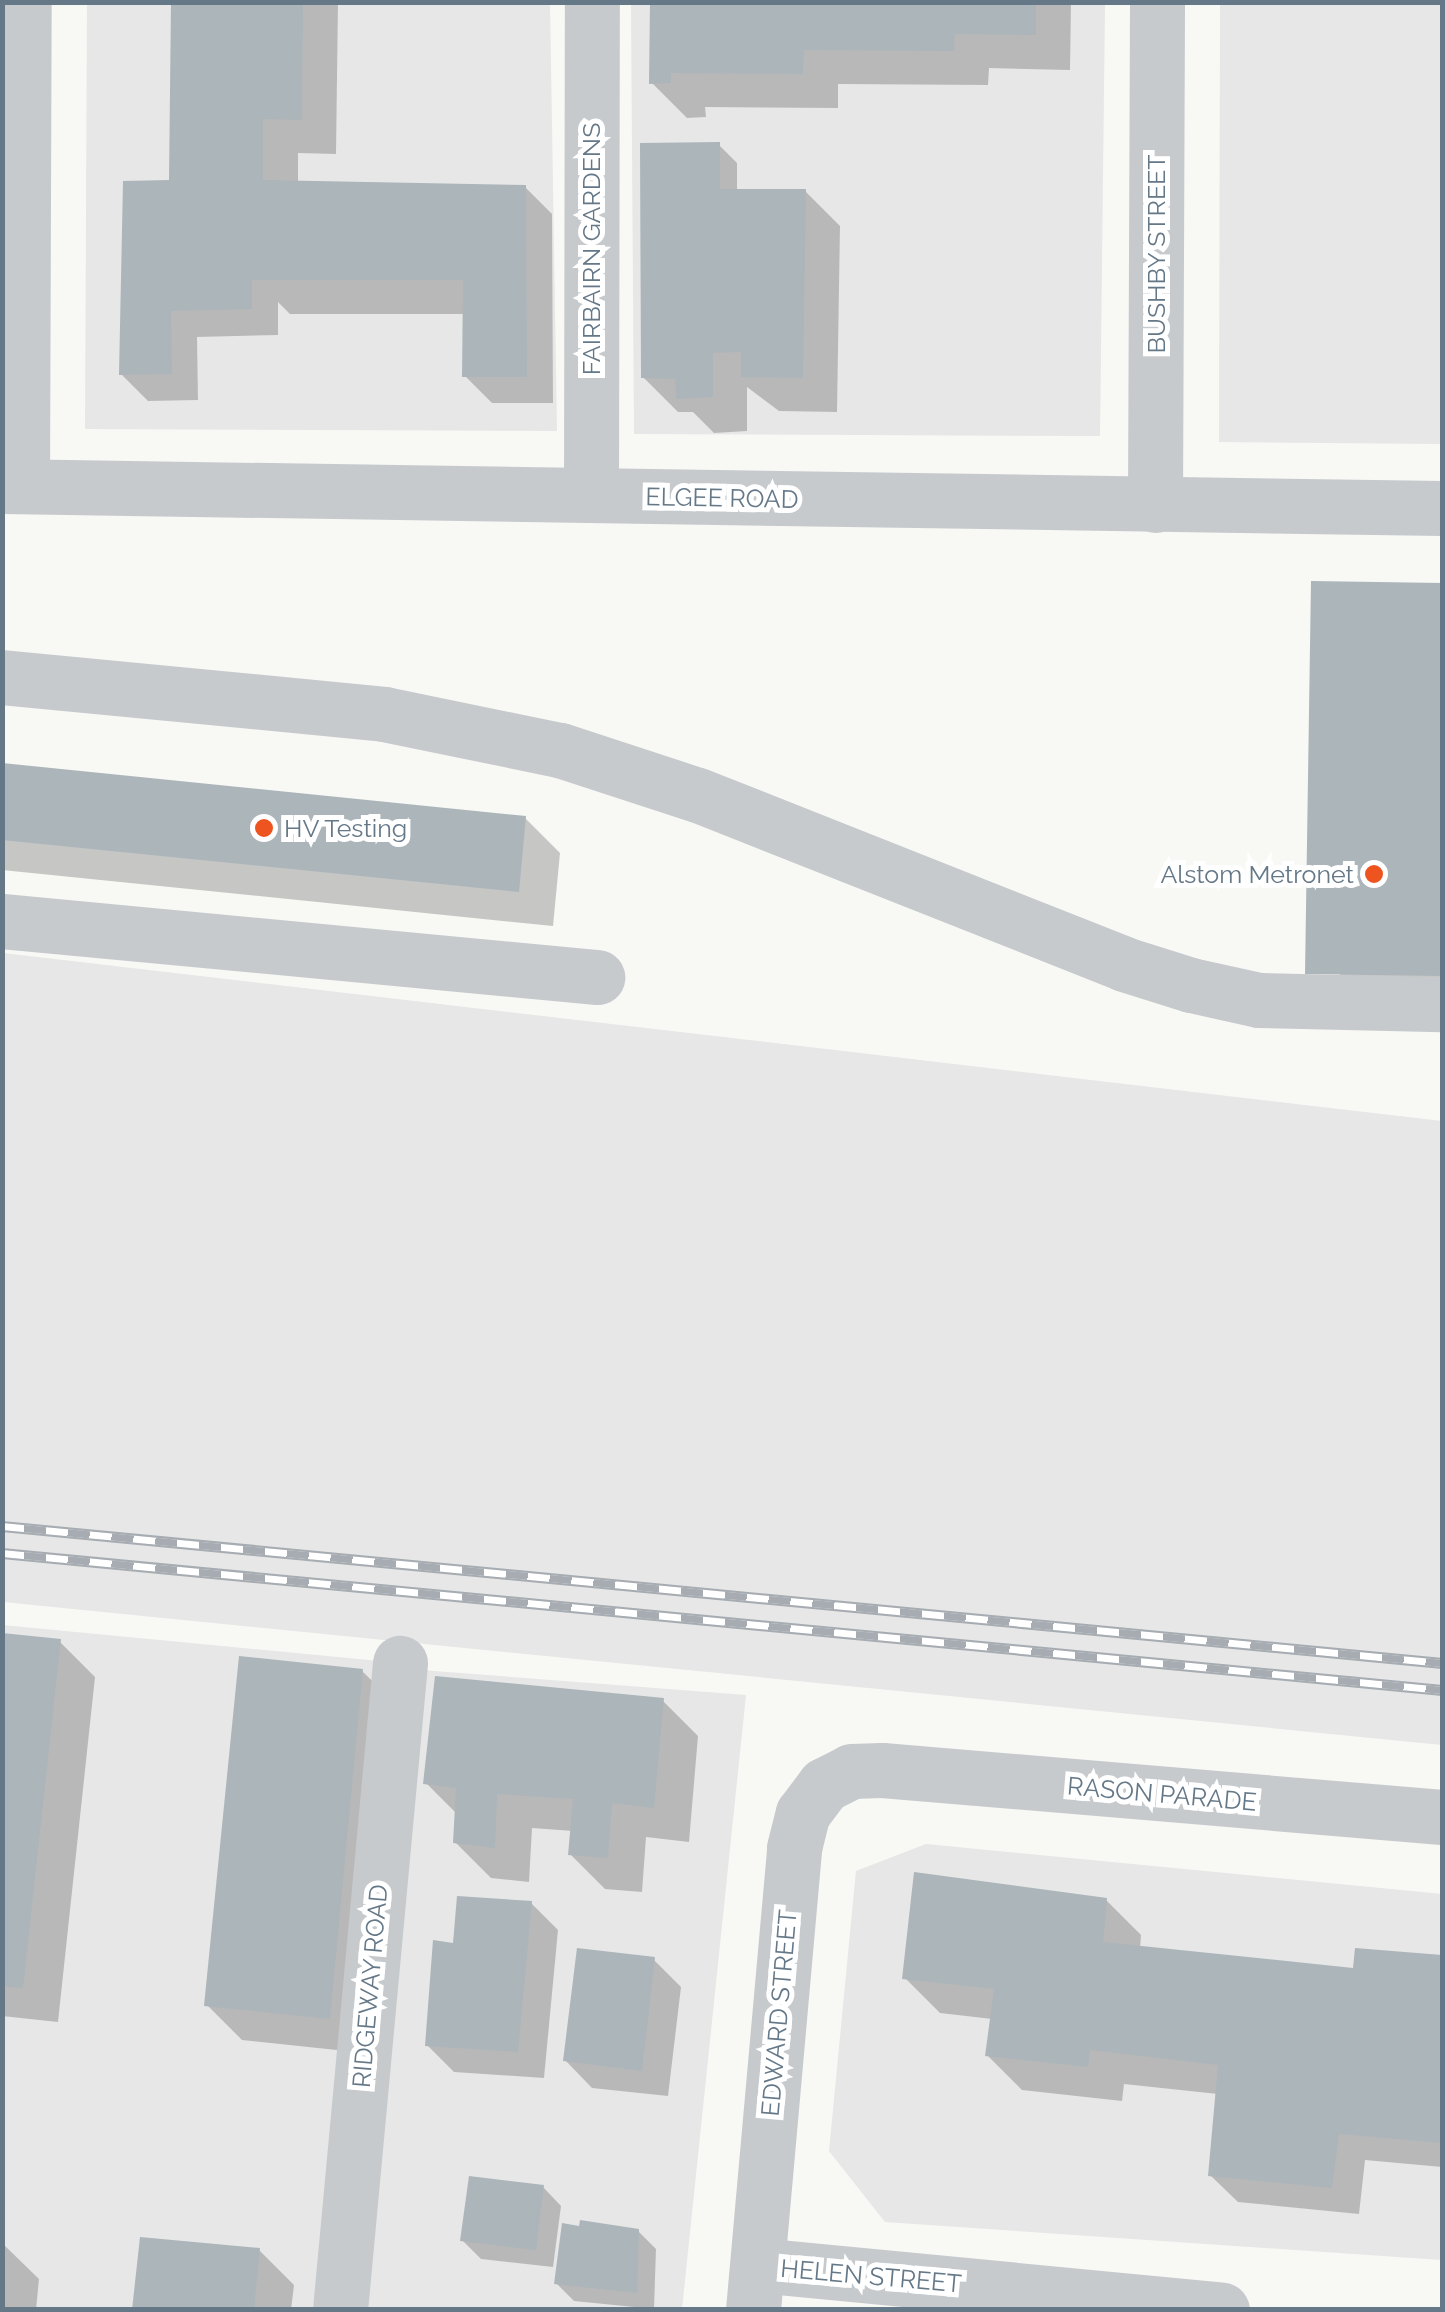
<!DOCTYPE html>
<style>
body{margin:0}
#map{position:relative;width:1445px;height:2312px;overflow:hidden;background:#f8f8f5;font-family:Raleway,sans-serif}
div>[style]{position:absolute}
[style*='--x']{left:calc(var(--x)*1px);top:calc(var(--y)*1px);width:calc(var(--w)*1px);rotate:calc(var(--a)*1deg)}
.built>*{inset:0;background:#e6e7e6}
.shadow>*{inset:0;background:#0003}
.building>*{inset:0;background:#acb5ba}
.minor>*{height:55px;margin:-27.5px;padding:0 27.5px;transform-origin:27.5px;border-radius:27.5px;background:#c6cacd}
.rail>*{height:11px;margin-top:-5.5px;transform-origin:0;background:repeating-linear-gradient(90deg,#fff 0 22px,#a6acb2 0 44px);box-sizing:border-box;border-block:2px solid #a6acb2}
.dots>*{width:28px;height:28px;translate:-50% -50%;box-sizing:border-box;border:5px solid #fff;border-radius:50%}
span{translate:-50% -50%;white-space:nowrap;text-align:center;line-height:1.15;-webkit-text-stroke:10px #fff;paint-order:stroke}
.street-label{font-size:25px;color:#657888}
.poi-label{font-size:25px;color:#657888}
.left{translate:0 -50%;text-align:left}
.right{translate:-100% -50%;text-align:right}
.frame{position:absolute;inset:0;border:5px solid #657888;pointer-events:none}
</style>
<div id="map">
<div class="built">
<div style="clip-path:polygon(87px 3px,550px 3px,557px 431px,85px 429px)"></div>
<div style="clip-path:polygon(631px 3px,1105px 3px,1100px 436px,634px 434px)"></div>
<div style="clip-path:polygon(1220px 3px,1442px 3px,1442px 444px,1219px 442px)"></div>
<div style="clip-path:polygon(3px 953px,1442px 1121px,1442px 1745px,3px 1602px)"></div>
<div style="clip-path:polygon(2px 1625px,400px 1663px,340px 2309px,3px 2309px)"></div>
<div style="clip-path:polygon(421px 1670px,746px 1695px,682px 2309px,361px 2310px)"></div>
<div style="clip-path:polygon(926px 1844px,1442px 1894px,1442px 2260px,885px 2222px,829px 2151px,856px 1871px)"></div>
</div>
<div class="shadow">
<div style="clip-path:polygon(173px 2px,338px 2px,336px 154px,298px 153px,298px 183px,525px 187px,552px 214px,553px 403px,492px 403px,465px 376px,465px 314px,290px 314px,278px 302px,278px 335px,197px 337px,198px 400px,148px 401px,121px 374px,172px 182px)"></div>
<div style="clip-path:polygon(653px 2px,1071px 2px,1070px 70px,989px 68px,988px 85px,838px 84px,838px 108px,705px 107px,706px 117px,687px 118px,652px 83px)"></div>
<div style="clip-path:polygon(719px 145px,737px 163px,737px 191px,805px 191px,840px 226px,837px 412px,779px 411px,747px 387px,747px 431px,714px 433px,693px 412px,678px 412px,643px 377px)"></div>
<div style="clip-path:polygon(1313px 583px,1442px 585px,1442px 1009px,1342px 1008px)"></div>
<div style="clip-path:polygon(2px 766px,525px 818px,560px 853px,553px 926px,2px 870px)"></div>
<div style="clip-path:polygon(2px 1636px,60px 1642px,95px 1677px,58px 2022px,2px 2016px)"></div>
<div style="clip-path:polygon(362px 1671px,398px 1706px,365px 2053px,242px 2040px,207px 2005px)"></div>
<div style="clip-path:polygon(663px 1701px,698px 1736px,689px 1842px,646px 1837px,642px 1892px,605px 1889px,570px 1854px,573px 1831px,532px 1828px,529px 1882px,491px 1878px,455px 1842px,457px 1814px,426px 1783px)"></div>
<div style="clip-path:polygon(1106px 1900px,1141px 1935px,1140px 1949px,1355px 1971px,1357px 1950px,1442px 1958px,1442px 2167px,1365px 2160px,1359px 2214px,1238px 2202px,1210px 2175px,1218px 2094px,1124px 2084px,1122px 2101px,1022px 2090px,987px 2055px,992px 2019px,940px 2013px,905px 1978px)"></div>
<div style="clip-path:polygon(531px 1903px,558px 1930px,544px 2078px,454px 2072px,427px 2045px,456px 1946px)"></div>
<div style="clip-path:polygon(654px 1960px,681px 1987px,668px 2096px,592px 2088px,565px 2060px)"></div>
<div style="clip-path:polygon(543px 2187px,561px 2206px,553px 2267px,481px 2259px,463px 2241px)"></div>
<div style="clip-path:polygon(638px 2231px,656px 2249px,654px 2309px,574px 2301px,556px 2283px)"></div>
<div style="clip-path:polygon(2px 2243px,39px 2279px,36px 2310px,2px 2310px)"></div>
<div style="clip-path:polygon(259px 2250px,294px 2285px,291px 2310px,135px 2310px)"></div>
</div>
<div class="building">
<div style="clip-path:polygon(171px 2px,303px 2px,302px 120px,263px 119px,263px 180px,526px 185px,527px 377px,462px 377px,463px 280px,252px 280px,252px 309px,171px 311px,172px 374px,119px 375px,123px 181px,169px 180px)"></div>
<div style="clip-path:polygon(650px 2px,1036px 2px,1036px 35px,955px 34px,954px 51px,804px 50px,803px 74px,671px 73px,671px 83px,649px 84px)"></div>
<div style="clip-path:polygon(720px 142px,720px 189px,806px 189px,803px 378px,741px 377px,741px 352px,713px 353px,713px 397px,676px 399px,675px 379px,641px 378px,640px 143px)"></div>
<div style="clip-path:polygon(1311px 581px,1442px 583px,1442px 976px,1305px 974px)"></div>
<div style="clip-path:polygon(2px 763px,526px 816px,519px 892px,2px 840px)"></div>
<div style="clip-path:polygon(2px 1633px,61px 1639px,23px 1988px,2px 1986px)"></div>
<div style="clip-path:polygon(239px 1656px,363px 1669px,330px 2019px,204px 2006px)"></div>
<div style="clip-path:polygon(435px 1676px,664px 1698px,654px 1808px,612px 1803px,608px 1858px,568px 1855px,573px 1799px,497px 1794px,495px 1848px,453px 1843px,456px 1788px,423px 1784px)"></div>
<div style="clip-path:polygon(914px 1872px,1107px 1898px,1103px 1942px,1353px 1968px,1355px 1948px,1442px 1955px,1442px 2143px,1339px 2134px,1332px 2188px,1208px 2176px,1218px 2065px,1090px 2050px,1088px 2067px,985px 2056px,994px 1989px,902px 1979px)"></div>
<div style="clip-path:polygon(457px 1896px,532px 1901px,518px 2052px,425px 2046px,433px 1940px,453px 1943px)"></div>
<div style="clip-path:polygon(577px 1948px,655px 1957px,642px 2071px,563px 2061px)"></div>
<div style="clip-path:polygon(469px 2176px,544px 2185px,536px 2250px,460px 2241px)"></div>
<div style="clip-path:polygon(580px 2220px,639px 2229px,637px 2293px,554px 2284px,562px 2223px,579px 2226px)"></div>
<div style="clip-path:polygon(140px 2237px,260px 2248px,254px 2310px,132px 2310px)"></div>
</div>
<div class="minor">
<div style="--x:2;--y:486;--w:1440;--a:0.88"></div>
<div style="--x:22;--y:486;--w:484;--a:-89.8"></div>
<div style="--x:591;--y:495;--w:493;--a:-89.9"></div>
<div style="--x:1155;--y:505;--w:503;--a:-89.77"></div>
<div style="--x:2;--y:677;--w:384;--a:5.5"></div>
<div style="--x:384;--y:714;--w:180;--a:11.6"></div>
<div style="--x:560;--y:750;--w:145;--a:18.1"></div>
<div style="--x:698;--y:795;--w:458;--a:21.6"></div>
<div style="--x:1124;--y:964;--w:70;--a:17.4"></div>
<div style="--x:1191;--y:985;--w:70;--a:12.4"></div>
<div style="--x:1259;--y:1000;--w:183;--a:1.3"></div>
<div style="--x:2;--y:921;--w:598;--a:5.38"></div>
<div style="--x:758;--y:2265;--w:466;--a:5.5"></div>
<div style="--x:340;--y:2310;--w:650;--a:-84.7"></div>
<div style="--x:753;--y:2310;--w:464;--a:-84.9"></div>
<div style="--x:794;--y:1848;--w:36;--a:-76"></div>
<div style="--x:803;--y:1813;--w:35;--a:-53"></div>
<div style="--x:824;--y:1785;--w:30;--a:-27"></div>
<div style="--x:851;--y:1771;--w:31;--a:-2"></div>
<div style="--x:882;--y:1770;--w:562;--a:4.8"></div>
</div>
<div class="rail">
<div style="--x:2;--y:1526;--w:1447;--a:5.43"></div>
<div style="--x:2;--y:1553;--w:1447;--a:5.43"></div>
</div>
<div class="dots">
<div style="left:264px;top:828px;background:#ee541f"></div>
<div style="left:1374px;top:874px;background:#ee541f"></div>
</div>
<div class="street-label">
<span style="left:591px;top:249px;rotate:-90deg">FAIRBAIRN GARDENS</span>
<span style="left:1156px;top:254px;rotate:-90deg">BUSHBY STREET</span>
<span style="left:722px;top:498px;rotate:1deg">ELGEE ROAD</span>
<span style="left:1162px;top:1794px;rotate:5deg">RASON PARADE</span>
<span style="left:370px;top:1986px;rotate:-85deg">RIDGEWAY ROAD</span>
<span style="left:779px;top:2013px;rotate:-85deg">EDWARD STREET</span>
<span style="left:871px;top:2276px;rotate:5deg">HELEN STREET</span>
</div>
<div class="poi-label">
<span class="left" style="left:284px;top:828px">HV Testing</span>
<span class="right" style="left:1354px;top:874px">Alstom Metronet</span>
</div>
<div class="frame"></div>
</div>
